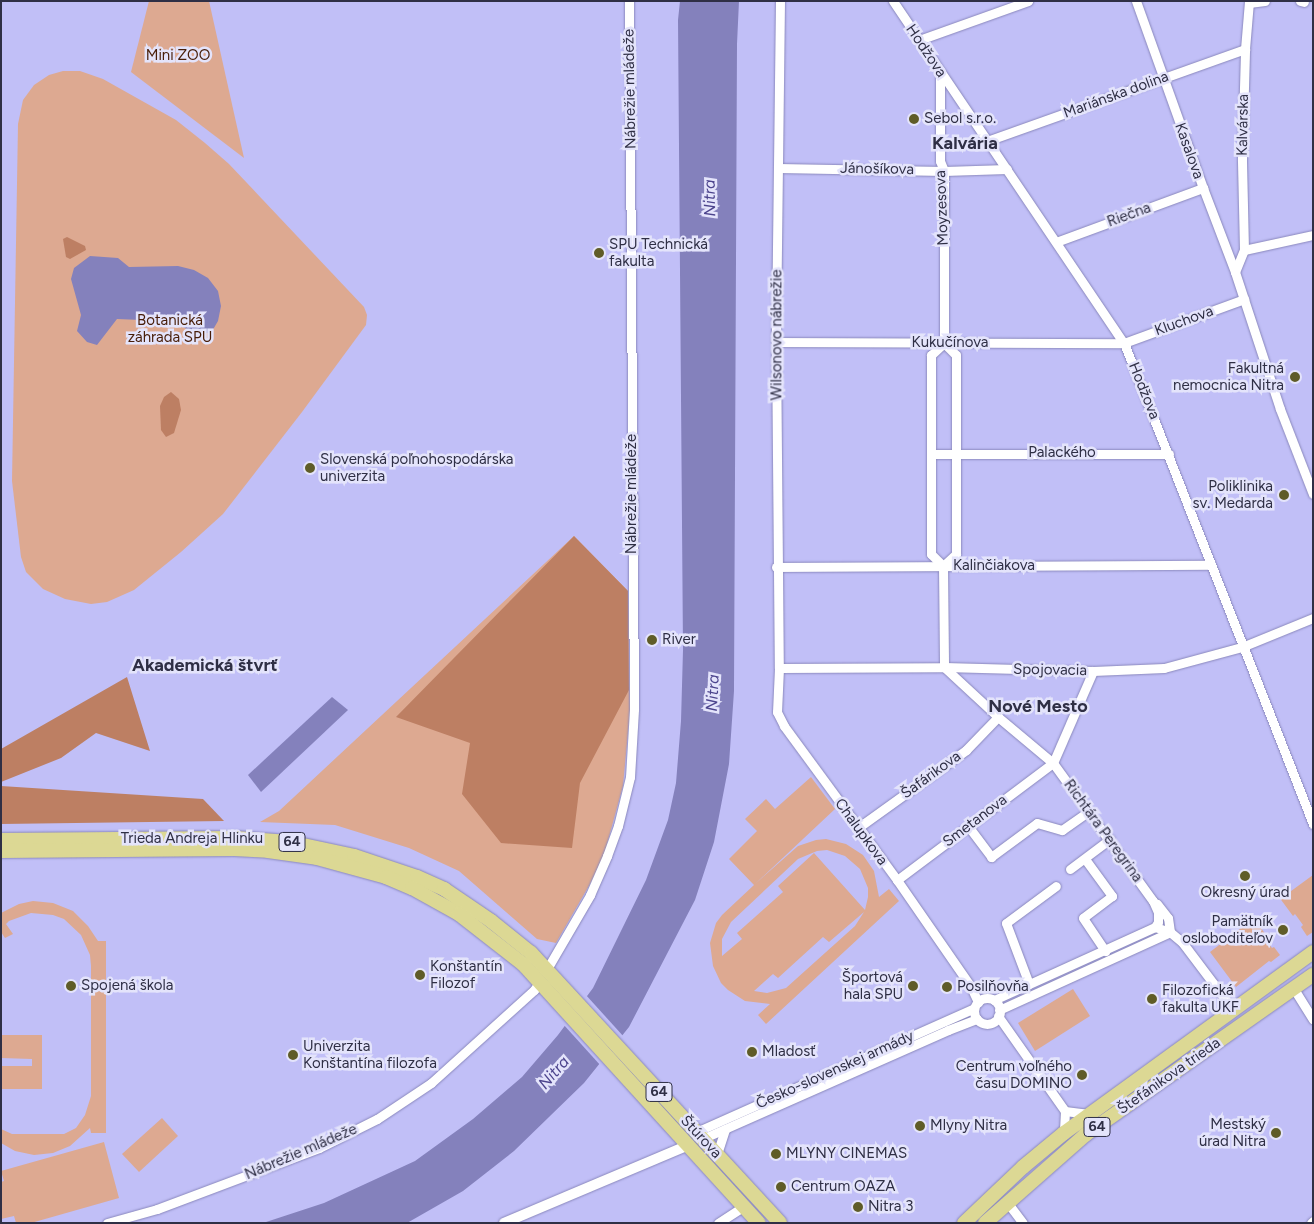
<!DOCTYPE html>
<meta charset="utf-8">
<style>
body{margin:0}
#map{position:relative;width:1314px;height:1224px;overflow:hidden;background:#c1bff7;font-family:Figtree,sans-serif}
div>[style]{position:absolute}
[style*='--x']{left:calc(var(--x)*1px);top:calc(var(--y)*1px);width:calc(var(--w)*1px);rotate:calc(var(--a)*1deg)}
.green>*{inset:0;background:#dda991}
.forest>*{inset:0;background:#bd7f63}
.water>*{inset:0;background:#8481bc}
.pier>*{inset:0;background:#c1bff7}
.roads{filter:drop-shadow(0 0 1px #8a88bc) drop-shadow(0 0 1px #8a88bc)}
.minor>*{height:9px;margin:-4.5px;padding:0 4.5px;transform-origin:4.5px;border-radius:4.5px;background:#fff}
.minor>.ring{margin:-4.5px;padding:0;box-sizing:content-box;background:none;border:9px solid #fff;border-radius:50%}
.tertiary>*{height:10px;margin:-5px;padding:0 5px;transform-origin:5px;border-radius:5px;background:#fff}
.primary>*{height:14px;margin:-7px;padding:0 7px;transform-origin:7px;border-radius:7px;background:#dcd894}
.dots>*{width:14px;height:14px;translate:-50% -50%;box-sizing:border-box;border:2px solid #e4e4fb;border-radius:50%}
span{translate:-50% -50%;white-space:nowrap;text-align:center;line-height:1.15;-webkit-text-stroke:5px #e4e4fb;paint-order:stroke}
.shield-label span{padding:1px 4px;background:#e4e4fb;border:1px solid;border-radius:4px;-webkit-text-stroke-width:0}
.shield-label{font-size:14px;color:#2f2f45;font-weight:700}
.street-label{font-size:15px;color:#2f2f45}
.park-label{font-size:15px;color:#481e09}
.poi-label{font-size:15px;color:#2f2f45}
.left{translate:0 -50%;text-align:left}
.right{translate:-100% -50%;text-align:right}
.water-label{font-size:16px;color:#4c448d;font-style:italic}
.quarter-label{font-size:18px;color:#2f2f45;font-weight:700}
.frame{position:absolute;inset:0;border:2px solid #2f2f45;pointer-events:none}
</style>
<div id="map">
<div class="green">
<div style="clip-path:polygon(149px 1px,209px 1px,244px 158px,131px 72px)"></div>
<div style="clip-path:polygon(63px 71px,80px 71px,103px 79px,176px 120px,205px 143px,229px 164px,364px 307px,367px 315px,366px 325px,302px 412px,223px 514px,181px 552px,134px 590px,107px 602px,91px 604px,65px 599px,43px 589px,26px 572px,21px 557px,12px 481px,18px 124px,23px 100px,34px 85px,49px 75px)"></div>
<div style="clip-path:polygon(574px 536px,628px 591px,630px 711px,623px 786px,604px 855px,590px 884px,556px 943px,537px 939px,459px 871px,409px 848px,335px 825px,260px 822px,279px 811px)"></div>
<div style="clip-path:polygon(evenodd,811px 777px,835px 809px,755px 884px,798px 846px,816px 840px,826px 839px,846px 844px,863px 855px,874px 871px,879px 897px,889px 889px,899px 901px,766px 1024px,758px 1015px,770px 1004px,745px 1001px,728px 990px,721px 983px,713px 966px,710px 943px,716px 923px,722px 915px,754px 885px,729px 859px,757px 831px,745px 819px,766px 799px,775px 809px,811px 777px,827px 850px,845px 856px,860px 869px,868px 888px,868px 897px,865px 910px,814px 853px,778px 886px,783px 892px,737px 933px,742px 939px,722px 956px,722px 939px,731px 922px,798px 859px,817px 851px,827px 850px,811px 777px,864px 912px,855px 926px,786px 988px,767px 993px,754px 991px,773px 974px,778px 978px,823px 937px,829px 942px,864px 912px)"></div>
<div style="clip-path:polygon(1313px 875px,1313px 932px,1307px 936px,1301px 927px,1303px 925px,1295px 914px,1293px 916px,1276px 893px,1279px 891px,1287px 894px)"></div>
<div style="clip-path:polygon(33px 901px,53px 903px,73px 911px,88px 926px,98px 941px,106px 941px,106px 1133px,91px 1133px,90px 1128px,70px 1146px,53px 1153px,34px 1155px,15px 1151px,1px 1143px,1px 1129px,12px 1134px,64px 1134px,76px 1128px,85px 1115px,91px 1096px,91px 966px,90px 955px,81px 935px,64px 919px,53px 915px,31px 913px,9px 921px,6px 924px,13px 934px,5px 938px,1px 932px,1px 913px,19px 904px)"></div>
<div style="clip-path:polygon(1250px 913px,1266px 935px,1264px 937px,1272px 948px,1274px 947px,1280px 955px,1271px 962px,1269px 961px,1236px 987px,1210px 952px,1245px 925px,1245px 916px)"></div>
<div style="clip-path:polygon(1073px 989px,1090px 1016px,1035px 1051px,1018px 1023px)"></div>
<div style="clip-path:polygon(1px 1035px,42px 1035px,42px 1089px,1px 1089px,1px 1066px,32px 1066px,32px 1059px,1px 1058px)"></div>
<div style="clip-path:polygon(162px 1118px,178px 1136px,139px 1172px,122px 1154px)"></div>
<div style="clip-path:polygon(104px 1142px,119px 1198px,31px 1223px,16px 1223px,14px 1216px,1px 1219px,1px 1182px,4px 1181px,1px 1171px)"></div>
</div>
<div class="forest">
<div style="clip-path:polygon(67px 237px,85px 246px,86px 250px,70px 259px,66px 257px,63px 239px)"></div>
<div style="clip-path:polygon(171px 392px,179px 399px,181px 410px,174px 433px,166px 437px,161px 430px,160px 406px,164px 397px)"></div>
<div style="clip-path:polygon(574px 536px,628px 591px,629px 690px,580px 783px,572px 848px,501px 843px,462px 794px,470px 743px,396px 717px)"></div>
<div style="clip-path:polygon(127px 677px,150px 751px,96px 733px,61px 758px,1px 782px,1px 749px)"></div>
<div style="clip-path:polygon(1px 786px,203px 799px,224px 821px,1px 824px)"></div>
</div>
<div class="water">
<div style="clip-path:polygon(680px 1px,739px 1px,737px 44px,734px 691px,729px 764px,714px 842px,695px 900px,629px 1027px,584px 1083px,514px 1151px,463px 1191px,407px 1223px,263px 1223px,324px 1203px,415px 1161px,473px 1119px,522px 1077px,558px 1035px,593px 988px,646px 880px,668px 820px,676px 783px,681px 721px,683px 650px,678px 20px)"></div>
<div style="clip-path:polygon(90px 256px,118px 258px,129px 267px,178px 266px,194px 270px,208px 278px,218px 291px,221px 306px,218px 321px,211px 333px,197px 333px,170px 322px,158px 322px,147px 314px,141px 320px,117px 319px,97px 345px,87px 342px,77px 331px,81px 315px,71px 279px,74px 268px)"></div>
<div style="clip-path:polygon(332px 697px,348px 710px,261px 792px,248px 775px)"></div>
</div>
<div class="pier">
<div style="clip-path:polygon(585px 994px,624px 1037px,601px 1066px,563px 1024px)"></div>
</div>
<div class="roads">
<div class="minor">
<div style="--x:780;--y:1;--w:341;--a:90.7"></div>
<div style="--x:776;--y:342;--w:326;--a:89.5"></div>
<div style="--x:779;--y:668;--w:44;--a:92.6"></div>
<div style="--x:777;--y:712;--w:16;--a:63"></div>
<div style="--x:784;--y:726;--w:191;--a:53.7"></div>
<div style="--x:897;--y:880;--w:130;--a:55.3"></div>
<div style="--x:971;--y:987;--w:17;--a:65"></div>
<div style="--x:893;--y:1;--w:413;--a:56"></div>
<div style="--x:1124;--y:343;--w:517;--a:68.55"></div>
<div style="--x:1136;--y:1;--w:199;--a:70.3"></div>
<div style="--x:1203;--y:188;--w:90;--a:69.1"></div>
<div style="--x:1235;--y:272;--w:144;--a:71.8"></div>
<div style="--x:1280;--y:409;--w:91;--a:68.8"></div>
<div style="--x:1300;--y:1;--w:4;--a:14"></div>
<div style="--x:1249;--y:3;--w:16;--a:-7"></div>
<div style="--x:919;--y:40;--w:116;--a:-19.7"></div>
<div style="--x:940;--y:73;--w:88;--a:90"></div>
<div style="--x:940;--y:161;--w:11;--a:68"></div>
<div style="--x:944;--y:171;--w:172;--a:90"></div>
<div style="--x:987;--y:141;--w:274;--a:-19.6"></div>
<div style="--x:778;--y:168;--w:166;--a:1"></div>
<div style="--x:944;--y:171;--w:63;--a:-1.8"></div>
<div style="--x:1056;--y:242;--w:157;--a:-20.2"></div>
<div style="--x:1244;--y:250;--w:71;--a:-12.3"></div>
<div style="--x:1235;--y:272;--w:24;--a:-68"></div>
<div style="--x:1244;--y:250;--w:91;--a:-91.3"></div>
<div style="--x:1242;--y:159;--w:110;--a:-88.4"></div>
<div style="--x:1245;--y:49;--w:48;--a:-85.2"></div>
<div style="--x:776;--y:342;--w:348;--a:0.2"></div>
<div style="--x:1124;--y:343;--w:128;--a:-20.1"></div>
<div style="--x:931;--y:454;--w:238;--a:0"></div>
<div style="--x:943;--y:566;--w:18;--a:-43"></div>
<div style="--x:956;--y:554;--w:199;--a:-90"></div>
<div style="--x:956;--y:355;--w:17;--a:-135"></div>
<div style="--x:944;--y:343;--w:18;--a:137"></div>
<div style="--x:931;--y:355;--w:199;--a:90"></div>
<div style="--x:931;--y:554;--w:17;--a:45"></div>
<div style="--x:943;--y:566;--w:101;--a:89.4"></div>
<div style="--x:776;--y:567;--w:435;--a:-0.3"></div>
<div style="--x:944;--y:667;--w:74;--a:42.8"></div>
<div style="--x:998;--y:717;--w:72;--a:39.9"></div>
<div style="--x:1053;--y:763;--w:170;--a:54.1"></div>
<div style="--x:1153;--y:901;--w:12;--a:66"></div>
<div style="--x:1158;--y:912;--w:10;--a:90"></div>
<div style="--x:1158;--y:922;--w:6;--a:121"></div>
<div style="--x:779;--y:668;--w:165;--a:-0.3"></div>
<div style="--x:944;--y:667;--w:149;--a:1.5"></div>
<div style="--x:1093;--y:671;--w:71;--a:-2.4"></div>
<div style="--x:1164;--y:668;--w:81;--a:-15.1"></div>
<div style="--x:1242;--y:647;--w:77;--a:-22.2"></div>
<div style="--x:968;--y:826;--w:39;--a:53"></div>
<div style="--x:991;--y:857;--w:57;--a:-36.5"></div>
<div style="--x:1037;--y:823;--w:26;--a:16"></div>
<div style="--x:1062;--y:830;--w:32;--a:-35"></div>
<div style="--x:859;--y:827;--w:132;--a:-35.7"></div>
<div style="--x:966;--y:750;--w:46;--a:-45.9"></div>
<div style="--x:1085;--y:859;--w:46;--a:53.9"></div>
<div style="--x:1112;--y:896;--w:36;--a:143"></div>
<div style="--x:1083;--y:918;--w:40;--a:56"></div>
<div style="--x:1070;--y:869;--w:50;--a:-36.9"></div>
<div style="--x:897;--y:880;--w:195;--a:-36.9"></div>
<div style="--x:1053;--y:763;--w:100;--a:-66.5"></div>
<div style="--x:1155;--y:927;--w:16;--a:18"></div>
<div style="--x:1170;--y:932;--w:16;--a:40"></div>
<div style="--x:1182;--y:942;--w:83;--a:52.9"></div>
<div style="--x:547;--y:969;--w:86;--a:-59.8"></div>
<div style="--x:590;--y:895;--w:43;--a:-66.4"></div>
<div style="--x:607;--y:856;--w:32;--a:-70"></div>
<div style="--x:618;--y:826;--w:50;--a:-76.2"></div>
<div style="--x:630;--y:777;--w:68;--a:-86.6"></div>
<div style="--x:634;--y:709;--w:708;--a:-90.4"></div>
<div style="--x:1029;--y:984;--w:65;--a:-110.7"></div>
<div style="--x:1006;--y:923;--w:62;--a:-36.5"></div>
<div style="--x:1294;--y:989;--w:36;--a:58"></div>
<div class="ring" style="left:974px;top:998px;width:17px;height:17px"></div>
<div style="--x:994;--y:1000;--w:177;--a:-24.4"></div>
<div style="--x:999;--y:1010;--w:188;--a:-24.5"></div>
<div style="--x:1170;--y:932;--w:14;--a:-98"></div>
<div style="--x:1168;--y:918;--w:18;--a:-128"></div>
<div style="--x:998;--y:1016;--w:116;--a:54.8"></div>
<div style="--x:1065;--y:1111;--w:22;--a:93"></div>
<div style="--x:1065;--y:1111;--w:24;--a:7"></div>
<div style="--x:696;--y:1132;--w:304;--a:-24"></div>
<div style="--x:702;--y:1139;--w:269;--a:-23.9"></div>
<div style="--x:948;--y:1030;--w:31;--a:-21"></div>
<div style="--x:717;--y:1154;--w:26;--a:-72"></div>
<div style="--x:1007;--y:1202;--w:26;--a:53"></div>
<div style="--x:107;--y:1223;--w:52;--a:-15.6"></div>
<div style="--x:157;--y:1209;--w:173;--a:-20.6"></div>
<div style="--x:319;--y:1148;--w:65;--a:-26.6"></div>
<div style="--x:377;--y:1119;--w:65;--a:-33.7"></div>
<div style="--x:431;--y:1083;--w:139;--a:-42.1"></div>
<div style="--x:534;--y:990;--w:11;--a:-56"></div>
<div style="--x:718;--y:1223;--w:31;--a:-33"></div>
<div style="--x:1311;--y:1223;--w:3;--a:-45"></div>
</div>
<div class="tertiary">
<div style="--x:504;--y:1223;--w:201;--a:-22.9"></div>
</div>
<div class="primary">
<div style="--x:1;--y:840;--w:234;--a:-0.5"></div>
<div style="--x:235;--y:838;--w:54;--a:4.2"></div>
<div style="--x:289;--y:842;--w:66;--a:12.2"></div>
<div style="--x:354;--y:856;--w:66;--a:18.4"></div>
<div style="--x:417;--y:877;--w:30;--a:24"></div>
<div style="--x:444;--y:889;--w:57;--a:34.2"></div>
<div style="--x:491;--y:921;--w:51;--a:38.7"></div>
<div style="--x:531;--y:953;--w:367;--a:47.3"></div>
<div style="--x:1;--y:851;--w:233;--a:-0.5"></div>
<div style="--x:234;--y:849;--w:34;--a:3"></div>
<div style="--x:268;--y:851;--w:49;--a:8.1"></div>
<div style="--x:317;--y:858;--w:72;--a:15.4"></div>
<div style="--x:386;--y:877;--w:28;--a:23"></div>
<div style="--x:412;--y:888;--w:54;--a:29"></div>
<div style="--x:459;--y:914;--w:81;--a:38"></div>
<div style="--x:523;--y:964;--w:350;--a:47.7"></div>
<div style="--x:964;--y:1223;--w:81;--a:-43.5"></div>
<div style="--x:1023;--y:1167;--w:53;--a:-39.7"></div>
<div style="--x:1064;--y:1133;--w:308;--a:-36"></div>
<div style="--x:985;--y:1223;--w:133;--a:-41.3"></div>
<div style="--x:1085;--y:1135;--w:279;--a:-35.1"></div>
</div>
</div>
<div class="dots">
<div style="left:914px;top:119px;background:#5f5c28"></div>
<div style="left:599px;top:253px;background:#5f5c28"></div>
<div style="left:1295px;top:377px;background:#5f5c28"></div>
<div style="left:310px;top:468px;background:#5f5c28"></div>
<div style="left:1284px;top:495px;background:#5f5c28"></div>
<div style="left:652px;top:640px;background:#5f5c28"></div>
<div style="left:1245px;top:876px;background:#5f5c28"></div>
<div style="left:1283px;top:930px;background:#5f5c28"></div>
<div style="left:420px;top:975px;background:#5f5c28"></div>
<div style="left:71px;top:986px;background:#5f5c28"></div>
<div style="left:913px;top:986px;background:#5f5c28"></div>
<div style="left:947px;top:987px;background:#5f5c28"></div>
<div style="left:1152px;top:999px;background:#5f5c28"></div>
<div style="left:752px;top:1052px;background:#5f5c28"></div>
<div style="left:293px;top:1055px;background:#5f5c28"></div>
<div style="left:1082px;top:1075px;background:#5f5c28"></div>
<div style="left:920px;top:1126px;background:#5f5c28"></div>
<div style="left:1276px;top:1133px;background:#5f5c28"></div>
<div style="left:776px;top:1154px;background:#5f5c28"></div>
<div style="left:781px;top:1187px;background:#5f5c28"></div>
<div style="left:858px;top:1207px;background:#5f5c28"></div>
</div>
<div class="shield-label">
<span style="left:292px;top:842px">64</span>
<span style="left:659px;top:1092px">64</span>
<span style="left:1097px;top:1127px">64</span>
</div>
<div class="street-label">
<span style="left:926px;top:51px;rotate:56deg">Hodžova</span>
<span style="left:630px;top:89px;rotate:-91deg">Nábrežie mládeže</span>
<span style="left:1116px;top:95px;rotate:-20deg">Mariánska dolina</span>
<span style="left:1243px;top:125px;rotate:-89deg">Kalvárska</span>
<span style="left:1189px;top:151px;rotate:70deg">Kasalova</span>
<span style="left:877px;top:169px;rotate:1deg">Jánošíkova</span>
<span style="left:942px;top:208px;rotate:-92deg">Moyzesova</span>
<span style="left:1129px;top:215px;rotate:-20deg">Riečna</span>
<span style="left:1184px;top:321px;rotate:-20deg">Kluchova</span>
<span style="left:777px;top:335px;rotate:-90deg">Wilsonovo nábrežie</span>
<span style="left:950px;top:343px">Kukučínova</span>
<span style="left:1144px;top:391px;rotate:68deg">Hodžova</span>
<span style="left:1062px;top:453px">Palackého</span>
<span style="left:632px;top:494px;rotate:-90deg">Nábrežie mládeže</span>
<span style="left:994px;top:566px">Kalinčiakova</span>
<span style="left:1050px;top:670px;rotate:1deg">Spojovacia</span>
<span style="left:931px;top:775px;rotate:-36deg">Šafárikova</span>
<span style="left:975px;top:821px;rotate:-37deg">Smetanova</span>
<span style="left:1103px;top:831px;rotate:54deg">Richtára Peregrina</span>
<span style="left:861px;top:832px;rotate:54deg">Chalupkova</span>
<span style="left:192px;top:839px">Trieda Andreja Hlinku</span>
<span style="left:835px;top:1070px;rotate:-24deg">Česko-slovenskej armády</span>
<span style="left:1169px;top:1076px;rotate:-35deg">Štefánikova trieda</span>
<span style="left:701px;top:1137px;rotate:47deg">Štúrova</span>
<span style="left:301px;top:1152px;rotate:-23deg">Nábrežie mládeže</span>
</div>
<div class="park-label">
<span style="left:178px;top:56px">Mini ZOO</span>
<span style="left:170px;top:329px">Botanická<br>záhrada SPU</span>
</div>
<div class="poi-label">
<span class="left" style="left:924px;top:119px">Sebol s.r.o.</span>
<span class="left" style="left:609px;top:253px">SPU Technická<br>fakulta</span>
<span class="right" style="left:1284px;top:377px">Fakultná<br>nemocnica Nitra</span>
<span class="left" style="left:320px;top:468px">Slovenská poľnohospodárska<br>univerzita</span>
<span class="right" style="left:1273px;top:495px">Poliklinika<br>sv. Medarda</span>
<span class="left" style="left:662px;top:640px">River</span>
<span style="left:1245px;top:893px">Okresný úrad</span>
<span class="right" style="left:1273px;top:930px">Pamätník<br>osloboditeľov</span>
<span class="left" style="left:430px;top:975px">Konštantín<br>Filozof</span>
<span class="right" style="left:903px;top:986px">Športová<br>hala SPU</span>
<span class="left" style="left:81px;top:986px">Spojená škola</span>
<span class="left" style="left:957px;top:987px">Posilňovňa</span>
<span class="left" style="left:1162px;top:999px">Filozofická<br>fakulta UKF</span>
<span class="left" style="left:303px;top:1055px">Univerzita<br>Konštantína filozofa</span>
<span class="left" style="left:762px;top:1052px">Mladosť</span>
<span class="right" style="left:1072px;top:1075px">Centrum voľného<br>času DOMINO</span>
<span class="right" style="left:1266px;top:1133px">Mestský<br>úrad Nitra</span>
<span class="left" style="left:930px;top:1126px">Mlyny Nitra</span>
<span class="left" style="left:786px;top:1154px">MLYNY CINEMAS</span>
<span class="left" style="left:791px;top:1187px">Centrum OAZA</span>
<span class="left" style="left:868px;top:1207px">Nitra 3</span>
</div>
<div class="water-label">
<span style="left:710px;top:198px;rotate:-91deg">Nitra</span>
<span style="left:713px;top:693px;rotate:-87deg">Nitra</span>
<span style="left:554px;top:1073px;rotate:-49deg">Nitra</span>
</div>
<div class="quarter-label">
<span style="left:965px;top:143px">Kalvária</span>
<span style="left:205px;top:665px">Akademická štvrť</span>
<span style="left:1038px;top:706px">Nové Mesto</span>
</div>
<div class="frame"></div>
</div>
